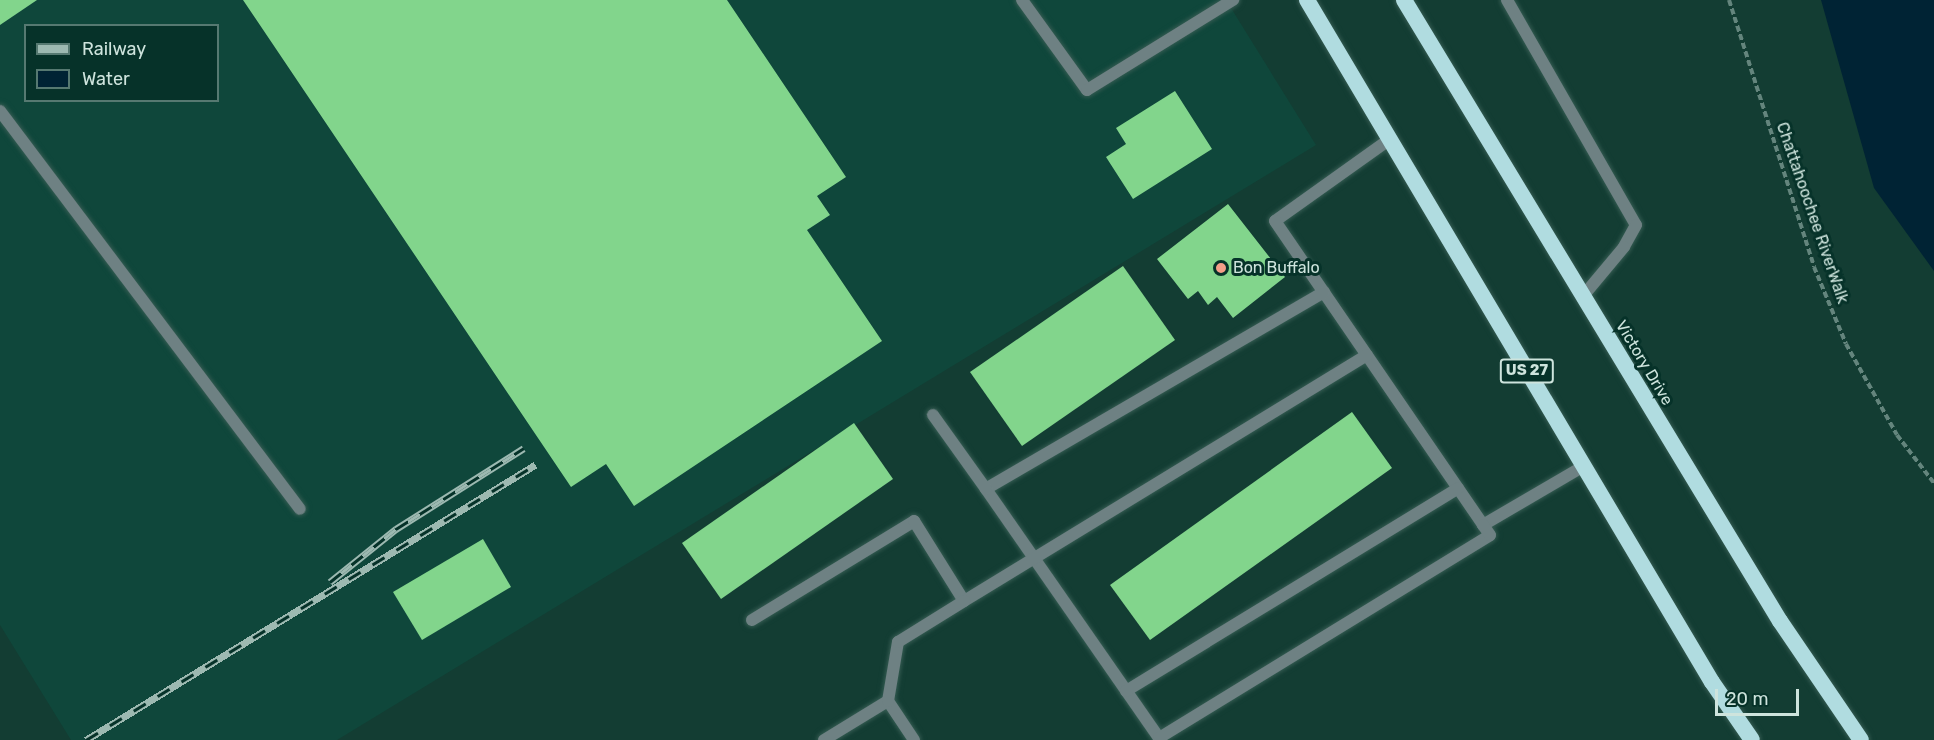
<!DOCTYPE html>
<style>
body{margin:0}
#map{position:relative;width:1934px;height:740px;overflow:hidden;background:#133d33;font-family:Rubik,sans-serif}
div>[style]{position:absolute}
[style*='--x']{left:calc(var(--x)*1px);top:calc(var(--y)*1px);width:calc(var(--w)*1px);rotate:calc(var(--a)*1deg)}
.built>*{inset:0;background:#0f473b}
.water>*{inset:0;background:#002334}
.building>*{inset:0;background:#82d58c}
.path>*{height:4px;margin-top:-2px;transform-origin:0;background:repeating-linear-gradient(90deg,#64857d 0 6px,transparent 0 9px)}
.roads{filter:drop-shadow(0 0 2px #355b52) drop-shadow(0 0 2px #355b52)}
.service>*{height:12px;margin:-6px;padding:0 6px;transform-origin:6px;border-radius:6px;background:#6e8183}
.trunk>*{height:16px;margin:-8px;padding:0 8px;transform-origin:8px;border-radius:8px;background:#b0dce0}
.rail>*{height:7px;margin-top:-3.5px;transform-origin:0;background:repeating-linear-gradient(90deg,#063229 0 14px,#9db9b1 0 28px);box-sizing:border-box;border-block:2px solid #9db9b1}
.dots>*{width:16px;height:16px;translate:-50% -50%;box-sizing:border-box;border:3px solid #063229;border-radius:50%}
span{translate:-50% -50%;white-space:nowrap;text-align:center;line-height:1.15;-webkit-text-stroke:6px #063229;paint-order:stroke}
.shield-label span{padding:2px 4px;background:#063229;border:2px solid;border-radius:4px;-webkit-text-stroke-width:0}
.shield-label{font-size:15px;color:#cee4dd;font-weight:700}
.street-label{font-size:16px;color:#cee4dd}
.poi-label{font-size:16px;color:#cee4dd}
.left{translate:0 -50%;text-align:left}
.legend{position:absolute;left:24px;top:24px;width:195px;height:78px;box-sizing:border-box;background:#063229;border:2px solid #567971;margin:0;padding:8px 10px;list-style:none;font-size:18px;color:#cee4dd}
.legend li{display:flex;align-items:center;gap:12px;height:30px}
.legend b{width:30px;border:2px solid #567971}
.scale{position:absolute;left:1715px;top:689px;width:84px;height:27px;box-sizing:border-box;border:3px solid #cee4dd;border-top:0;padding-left:8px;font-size:18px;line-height:21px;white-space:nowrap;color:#cee4dd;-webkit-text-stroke:4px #063229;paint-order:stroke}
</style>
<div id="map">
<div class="built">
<div style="clip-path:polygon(evenodd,0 0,1226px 0,1316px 145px,337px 740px,71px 740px,0 625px,0 0,26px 26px,218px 26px,218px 100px,26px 100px,26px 26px)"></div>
</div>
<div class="water">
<div style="clip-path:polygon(1821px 0,1934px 0,1934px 271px,1874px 188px)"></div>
</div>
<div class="building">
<div style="clip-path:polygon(0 0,37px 0,0 25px)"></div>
<div style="clip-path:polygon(243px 0,727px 0,846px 177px,817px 196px,830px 215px,807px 230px,882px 341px,634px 506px,606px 464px,571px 487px)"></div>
<div style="clip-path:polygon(1175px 91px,1212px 149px,1133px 199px,1106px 157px,1126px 144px,1116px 128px)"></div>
<div style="clip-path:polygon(1228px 204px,1285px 277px,1233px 318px,1217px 297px,1208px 305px,1198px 291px,1188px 299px,1157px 259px)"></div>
<div style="clip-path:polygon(1123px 266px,1175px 340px,1022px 446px,970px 372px)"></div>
<div style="clip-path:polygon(1352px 412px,1392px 468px,1150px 640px,1110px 585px)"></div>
<div style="clip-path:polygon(854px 423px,893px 479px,721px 599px,682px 543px)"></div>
<div style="clip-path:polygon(483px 539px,511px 587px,422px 640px,393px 592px)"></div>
</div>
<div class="path">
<div style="--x:1729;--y:0;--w:280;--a:72.3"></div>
<div style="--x:1814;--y:267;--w:83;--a:67.4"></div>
<div style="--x:1846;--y:344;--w:104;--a:60.7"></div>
<div style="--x:1897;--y:435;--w:61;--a:52.4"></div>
</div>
<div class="roads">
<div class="service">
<div style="--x:1022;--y:0;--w:111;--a:54.2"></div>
<div style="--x:1087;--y:90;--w:172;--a:-31.7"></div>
<div style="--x:1507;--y:0;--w:259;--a:60.2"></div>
<div style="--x:1636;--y:225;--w:25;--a:119"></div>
<div style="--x:1624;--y:247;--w:64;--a:129.9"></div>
<div style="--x:0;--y:111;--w:498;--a:53"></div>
<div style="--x:1390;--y:139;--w:141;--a:144.5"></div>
<div style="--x:1275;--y:221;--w:368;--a:55.6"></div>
<div style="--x:1483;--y:525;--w:117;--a:-30.3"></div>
<div style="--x:1324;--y:292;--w:391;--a:149.8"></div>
<div style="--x:986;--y:489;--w:303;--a:55.2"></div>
<div style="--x:1159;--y:738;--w:388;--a:-31.5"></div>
<div style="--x:1490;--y:535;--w:12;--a:-125"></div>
<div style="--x:933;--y:415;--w:91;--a:54.4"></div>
<div style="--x:752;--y:620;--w:190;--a:-31.4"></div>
<div style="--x:914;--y:521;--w:94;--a:58"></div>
<div style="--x:964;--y:601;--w:472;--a:-31.4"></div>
<div style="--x:1126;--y:691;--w:389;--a:-31.4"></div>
<div style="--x:824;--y:740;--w:75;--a:-31.4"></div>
<div style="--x:914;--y:740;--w:47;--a:-123.7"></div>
<div style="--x:888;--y:701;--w:60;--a:-80.4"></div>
<div style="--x:898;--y:642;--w:78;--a:-31.8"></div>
</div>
<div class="trunk">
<div style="--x:1307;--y:0;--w:793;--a:59.3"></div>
<div style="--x:1712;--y:682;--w:70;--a:55.4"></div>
<div style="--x:1404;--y:0;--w:726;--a:58.81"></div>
<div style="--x:1780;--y:621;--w:144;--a:55.8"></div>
</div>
</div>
<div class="rail">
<div style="--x:330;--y:582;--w:85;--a:-38.8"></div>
<div style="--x:396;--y:529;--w:151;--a:-32.3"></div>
<div style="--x:86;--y:740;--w:527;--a:-31.49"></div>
</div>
<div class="dots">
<div style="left:1221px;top:268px;background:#f49e89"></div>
</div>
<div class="shield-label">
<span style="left:1527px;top:371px">US 27</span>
</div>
<div class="street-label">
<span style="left:1812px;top:213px;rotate:71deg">Chattahoochee RiverWalk</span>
<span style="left:1644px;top:363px;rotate:59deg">Victory Drive</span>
</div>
<div class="poi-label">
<span class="left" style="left:1233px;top:268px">Bon Buffalo</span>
</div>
<ul class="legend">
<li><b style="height:8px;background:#9db9b1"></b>Railway</li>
<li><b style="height:16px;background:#002334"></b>Water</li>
</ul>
<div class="scale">20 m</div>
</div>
